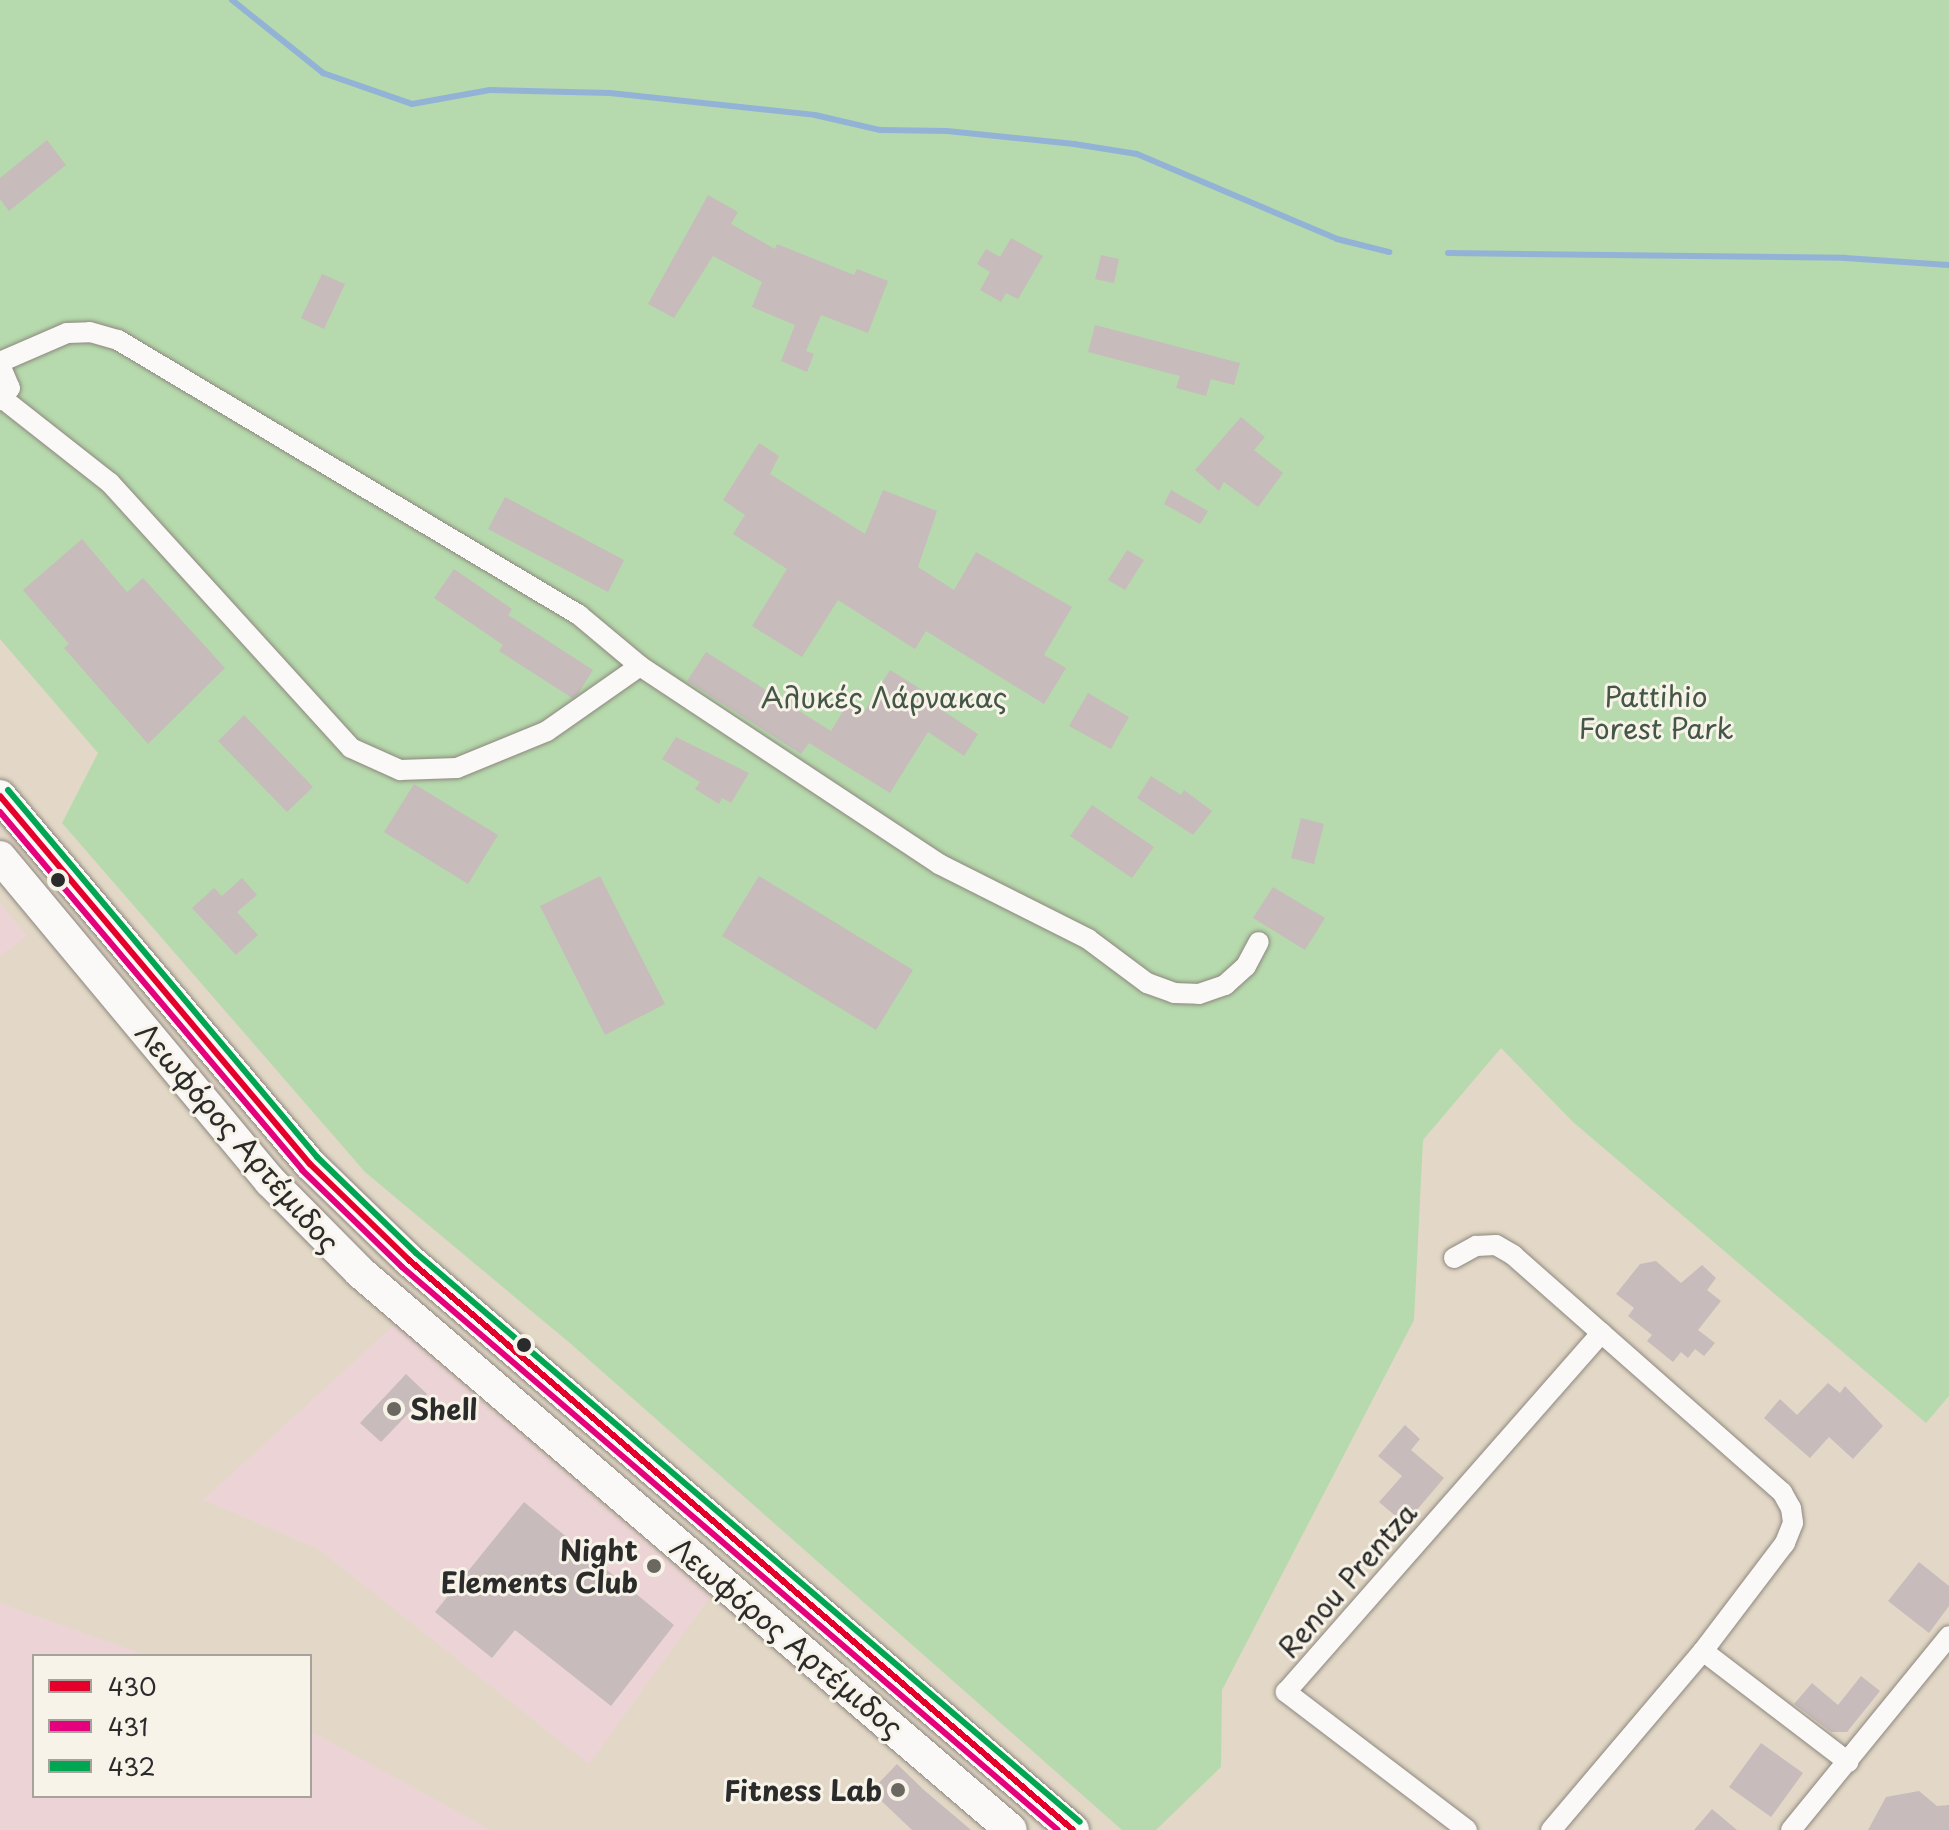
<!DOCTYPE html>
<meta charset="utf-8">
<style>
body{margin:0}
#map{position:relative;width:1949px;height:1830px;overflow:hidden;background:#e3d8c7;font-family:"Playpen Sans",sans-serif}
div>[style]{position:absolute}
[style*='--x']{left:calc(var(--x)*1px);top:calc(var(--y)*1px);width:calc(var(--w)*1px);rotate:calc(var(--a)*1deg)}
.built>*{inset:0;background:#ecd3d5}
.green>*{inset:0;background:#b6daad}
.stream>*{height:6px;margin:-3px;padding:0 3px;transform-origin:3px;border-radius:3px;background:#93b3d6}
.building>*{inset:0;background:#c7bbbb}
.roads{filter:drop-shadow(0 0 2px #8d877e) drop-shadow(0 0 2px #8d877e)}
.minor>*{height:20px;margin:-10px;padding:0 10px;transform-origin:10px;border-radius:10px;background:#fbf9f7}
.primary>*{height:32px;margin:-16px;padding:0 16px;transform-origin:16px;border-radius:16px;background:#fbf9f7}
.bus-1>*{height:6px;margin:-3px;padding:0 3px;transform-origin:3px;border-radius:3px;background:#e4002b}
.bus-2>*{height:6px;margin:-3px;padding:0 3px;transform-origin:3px;border-radius:3px;background:#e5007d}
.bus-3>*{height:6px;margin:-3px;padding:0 3px;transform-origin:3px;border-radius:3px;background:#00a651}
.dots>*{width:22px;height:22px;translate:-50% -50%;box-sizing:border-box;border:4px solid #f7f3e8;border-radius:50%}
span{translate:-50% -50%;white-space:nowrap;text-align:center;line-height:1.15;-webkit-text-stroke:6px #f7f3e8;paint-order:stroke}
.park-label{font-size:28px;color:#445746}
.street-label{font-size:28px;color:#2b2b2b}
.poi-label{font-size:28px;color:#2b2b2b;font-weight:700}
.left{translate:0 -50%;text-align:left}
.right{translate:-100% -50%;text-align:right}
.legend{position:absolute;left:32px;top:1654px;width:280px;height:144px;box-sizing:border-box;background:#f7f3e8;border:2px solid #a5a39c;margin:0;padding:10px 14px;list-style:none;font-size:24px;color:#2b2b2b}
.legend li{display:flex;align-items:center;gap:16px;height:40px}
.legend b{width:40px;border:2px solid #a5a39c}
</style>
<div id="map">
<div class="built">
<div style="clip-path:polygon(0 903px,27px 936px,0 956px)"></div>
<div style="clip-path:polygon(394px 1325px,710px 1597px,589px 1764px,318px 1549px,203px 1500px)"></div>
<div style="clip-path:polygon(0 1603px,148px 1656px,34px 1656px,34px 1796px,310px 1796px,310px 1731px,491px 1830px,0 1830px)"></div>
</div>
<div class="green">
<div style="clip-path:polygon(0 0,1949px 0,1949px 1396px,1926px 1423px,1573px 1122px,1501px 1048px,1423px 1140px,1414px 1320px,1222px 1690px,1221px 1767px,1156px 1830px,1122px 1830px,571px 1344px,365px 1172px,62px 823px,98px 753px,0 639px)"></div>
</div>
<div class="stream">
<div style="--x:232;--y:0;--w:117;--a:38.7"></div>
<div style="--x:323;--y:73;--w:94;--a:19.2"></div>
<div style="--x:412;--y:104;--w:79;--a:-10.2"></div>
<div style="--x:490;--y:90;--w:120;--a:1.4"></div>
<div style="--x:610;--y:93;--w:206;--a:6.1"></div>
<div style="--x:815;--y:115;--w:67;--a:13"></div>
<div style="--x:880;--y:130;--w:67;--a:0.9"></div>
<div style="--x:947;--y:131;--w:128;--a:5.8"></div>
<div style="--x:1074;--y:144;--w:64;--a:9"></div>
<div style="--x:1137;--y:154;--w:217;--a:23"></div>
<div style="--x:1337;--y:239;--w:54;--a:14"></div>
<div style="--x:1448;--y:253;--w:397;--a:0.7"></div>
<div style="--x:1845;--y:258;--w:104;--a:3.9"></div>
</div>
<div class="building">
<div style="clip-path:polygon(47px 140px,66px 165px,9px 211px,0 199px,0 178px)"></div>
<div style="clip-path:polygon(708px 195px,738px 212px,731px 224px,775px 249px,777px 244px,854px 275px,857px 269px,888px 281px,868px 333px,821px 315px,806px 351px,814px 354px,807px 372px,781px 361px,795px 325px,752px 307px,762px 282px,713px 256px,674px 318px,648px 304px)"></div>
<div style="clip-path:polygon(1011px 238px,1043px 256px,1018px 299px,1006px 293px,1001px 302px,980px 290px,990px 272px,977px 264px,986px 249px,1000px 257px)"></div>
<div style="clip-path:polygon(1101px 255px,1119px 259px,1114px 283px,1095px 279px)"></div>
<div style="clip-path:polygon(322px 274px,345px 284px,324px 329px,301px 318px)"></div>
<div style="clip-path:polygon(1095px 325px,1240px 363px,1234px 385px,1211px 379px,1206px 396px,1176px 388px,1180px 376px,1088px 352px)"></div>
<div style="clip-path:polygon(1241px 417px,1265px 437px,1254px 450px,1283px 473px,1258px 507px,1224px 482px,1219px 491px,1195px 470px)"></div>
<div style="clip-path:polygon(759px 443px,779px 456px,770px 474px,865px 534px,883px 490px,937px 511px,918px 567px,954px 590px,976px 552px,1072px 607px,1044px 655px,1066px 668px,1044px 704px,926px 631px,915px 649px,838px 600px,802px 657px,752px 626px,787px 569px,733px 534px,745px 515px,723px 500px)"></div>
<div style="clip-path:polygon(1171px 490px,1208px 511px,1200px 524px,1164px 504px)"></div>
<div style="clip-path:polygon(505px 497px,624px 560px,608px 592px,488px 529px)"></div>
<div style="clip-path:polygon(82px 539px,127px 592px,143px 578px,225px 668px,148px 744px,64px 648px,69px 644px,23px 590px)"></div>
<div style="clip-path:polygon(1127px 550px,1144px 560px,1125px 590px,1108px 580px)"></div>
<div style="clip-path:polygon(454px 569px,512px 609px,508px 615px,593px 670px,578px 694px,572px 698px,499px 651px,503px 645px,434px 598px)"></div>
<div style="clip-path:polygon(706px 652px,831px 731px,848px 703px,864px 712px,890px 670px,943px 703px,939px 708px,978px 734px,964px 756px,928px 732px,890px 793px,809px 743px,801px 754px,687px 681px)"></div>
<div style="clip-path:polygon(1088px 693px,1129px 717px,1111px 749px,1069px 726px)"></div>
<div style="clip-path:polygon(244px 715px,313px 787px,287px 812px,218px 741px)"></div>
<div style="clip-path:polygon(676px 737px,749px 773px,731px 803px,722px 798px,719px 804px,695px 789px,700px 782px,662px 759px)"></div>
<div style="clip-path:polygon(1151px 776px,1181px 795px,1184px 790px,1212px 811px,1193px 835px,1137px 798px)"></div>
<div style="clip-path:polygon(414px 784px,498px 835px,468px 884px,384px 832px)"></div>
<div style="clip-path:polygon(1092px 805px,1154px 847px,1132px 878px,1070px 836px)"></div>
<div style="clip-path:polygon(1301px 818px,1324px 824px,1314px 864px,1291px 858px)"></div>
<div style="clip-path:polygon(600px 876px,665px 1004px,605px 1035px,540px 906px)"></div>
<div style="clip-path:polygon(759px 876px,913px 970px,876px 1030px,722px 936px)"></div>
<div style="clip-path:polygon(242px 878px,257px 895px,237px 912px,258px 935px,236px 955px,192px 908px,214px 888px,222px 896px)"></div>
<div style="clip-path:polygon(1273px 887px,1325px 918px,1305px 950px,1253px 918px)"></div>
<div style="clip-path:polygon(1656px 1261px,1681px 1283px,1702px 1265px,1716px 1278px,1707px 1290px,1721px 1301px,1698px 1330px,1715px 1343px,1704px 1356px,1695px 1349px,1688px 1358px,1681px 1352px,1673px 1362px,1647px 1341px,1652px 1335px,1628px 1316px,1634px 1308px,1616px 1294px,1640px 1264px)"></div>
<div style="clip-path:polygon(406px 1374px,427px 1394px,381px 1442px,360px 1423px)"></div>
<div style="clip-path:polygon(1828px 1383px,1840px 1393px,1845px 1386px,1883px 1426px,1853px 1459px,1829px 1437px,1810px 1458px,1764px 1418px,1780px 1399px,1797px 1415px)"></div>
<div style="clip-path:polygon(1405px 1425px,1420px 1439px,1411px 1450px,1444px 1478px,1405px 1524px,1379px 1502px,1402px 1476px,1378px 1456px)"></div>
<div style="clip-path:polygon(524px 1502px,674px 1625px,611px 1706px,515px 1630px,492px 1658px,435px 1612px)"></div>
<div style="clip-path:polygon(1919px 1562px,1949px 1586px,1949px 1606px,1929px 1633px,1888px 1601px)"></div>
<div style="clip-path:polygon(1861px 1676px,1880px 1691px,1847px 1732px,1831px 1732px,1794px 1704px,1812px 1683px,1838px 1705px)"></div>
<div style="clip-path:polygon(1761px 1743px,1803px 1773px,1771px 1817px,1729px 1787px)"></div>
<div style="clip-path:polygon(897px 1764px,924px 1790px,971px 1830px,912px 1830px,871px 1791px)"></div>
<div style="clip-path:polygon(1919px 1791px,1937px 1806px,1949px 1805px,1949px 1830px,1868px 1830px,1886px 1797px)"></div>
<div style="clip-path:polygon(1712px 1809px,1737px 1830px,1694px 1830px)"></div>
</div>
<div class="roads">
<div class="minor">
<div style="--x:0;--y:362;--w:73;--a:-23.4"></div>
<div style="--x:67;--y:333;--w:23;--a:-2"></div>
<div style="--x:90;--y:332;--w:29;--a:16"></div>
<div style="--x:118;--y:340;--w:537;--a:30.82"></div>
<div style="--x:579;--y:615;--w:80;--a:39.9"></div>
<div style="--x:640;--y:666;--w:359;--a:33.5"></div>
<div style="--x:939;--y:864;--w:167;--a:26.7"></div>
<div style="--x:1088;--y:939;--w:74;--a:36.7"></div>
<div style="--x:1147;--y:983;--w:29;--a:20"></div>
<div style="--x:1174;--y:993;--w:25;--a:2"></div>
<div style="--x:1199;--y:994;--w:28;--a:-19"></div>
<div style="--x:1225;--y:985;--w:28;--a:-42"></div>
<div style="--x:1246;--y:966;--w:27;--a:-62"></div>
<div style="--x:0;--y:365;--w:25;--a:67"></div>
<div style="--x:10;--y:388;--w:16;--a:130"></div>
<div style="--x:2;--y:398;--w:137;--a:38.2"></div>
<div style="--x:110;--y:483;--w:358;--a:47.7"></div>
<div style="--x:351;--y:748;--w:54;--a:24.2"></div>
<div style="--x:400;--y:770;--w:57;--a:-2"></div>
<div style="--x:457;--y:768;--w:97;--a:-22.3"></div>
<div style="--x:547;--y:731;--w:113;--a:-35"></div>
<div style="--x:1454;--y:1258;--w:25;--a:-29"></div>
<div style="--x:1476;--y:1246;--w:20;--a:-3"></div>
<div style="--x:1496;--y:1245;--w:20;--a:30"></div>
<div style="--x:1513;--y:1255;--w:359;--a:41.4"></div>
<div style="--x:1782;--y:1492;--w:18;--a:61"></div>
<div style="--x:1791;--y:1508;--w:15;--a:82"></div>
<div style="--x:1793;--y:1523;--w:22;--a:112"></div>
<div style="--x:1785;--y:1543;--w:136;--a:127.2"></div>
<div style="--x:1703;--y:1651;--w:235;--a:130.3"></div>
<div style="--x:1703;--y:1651;--w:183;--a:37.4"></div>
<div style="--x:1467;--y:1830;--w:228;--a:-142.7"></div>
<div style="--x:1286;--y:1692;--w:478;--a:-48.7"></div>
<div style="--x:1791;--y:1830;--w:250;--a:-50.8"></div>
</div>
<div class="primary">
<div style="--x:0;--y:796;--w:481;--a:49.9"></div>
<div style="--x:310;--y:1164;--w:138;--a:44.1"></div>
<div style="--x:409;--y:1260;--w:875;--a:40.64"></div>
<div style="--x:0;--y:857;--w:422;--a:50.2"></div>
<div style="--x:270;--y:1181;--w:128;--a:45.3"></div>
<div style="--x:360;--y:1272;--w:857;--a:40.6"></div>
</div>
</div>
<div class="bus-1">
<div style="--x:0;--y:796;--w:481;--a:49.9"></div>
<div style="--x:310;--y:1164;--w:138;--a:44.1"></div>
<div style="--x:409;--y:1260;--w:875;--a:40.64"></div>
</div>
<div class="bus-2">
<div style="--x:0;--y:812;--w:468;--a:49.8"></div>
<div style="--x:302;--y:1170;--w:139;--a:44.1"></div>
<div style="--x:402;--y:1267;--w:864;--a:40.64"></div>
</div>
<div class="bus-3">
<div style="--x:8;--y:790;--w:480;--a:49.9"></div>
<div style="--x:317;--y:1157;--w:138;--a:44.1"></div>
<div style="--x:416;--y:1253;--w:874;--a:40.59"></div>
</div>
<div class="dots">
<div style="left:58px;top:880px;background:#2b2b2b"></div>
<div style="left:524px;top:1345px;background:#2b2b2b"></div>
<div style="left:394px;top:1409px;background:#6b6862"></div>
<div style="left:654px;top:1566px;background:#6b6862"></div>
<div style="left:898px;top:1790px;background:#6b6862"></div>
</div>
<div class="park-label">
<span style="left:1656px;top:712px">Pattihio<br>Forest Park</span>
<span style="left:884px;top:697px">Αλυκές Λάρνακας</span>
</div>
<div class="street-label">
<span style="left:238px;top:1137px;rotate:49deg">Λεωφόρος Αρτέμιδος</span>
<span style="left:1347px;top:1580px;rotate:-49deg">Renou Prentza</span>
<span style="left:787px;top:1637px;rotate:40deg">Λεωφόρος Αρτέμιδος</span>
</div>
<div class="poi-label">
<span class="left" style="left:410px;top:1409px">Shell</span>
<span class="right" style="left:638px;top:1566px">Night<br>Elements Club</span>
<span class="right" style="left:882px;top:1790px">Fitness Lab</span>
</div>
<ul class="legend">
<li><b style="height:10px;background:#e4002b"></b>430</li>
<li><b style="height:10px;background:#e5007d"></b>431</li>
<li><b style="height:10px;background:#00a651"></b>432</li>
</ul>
</div>
